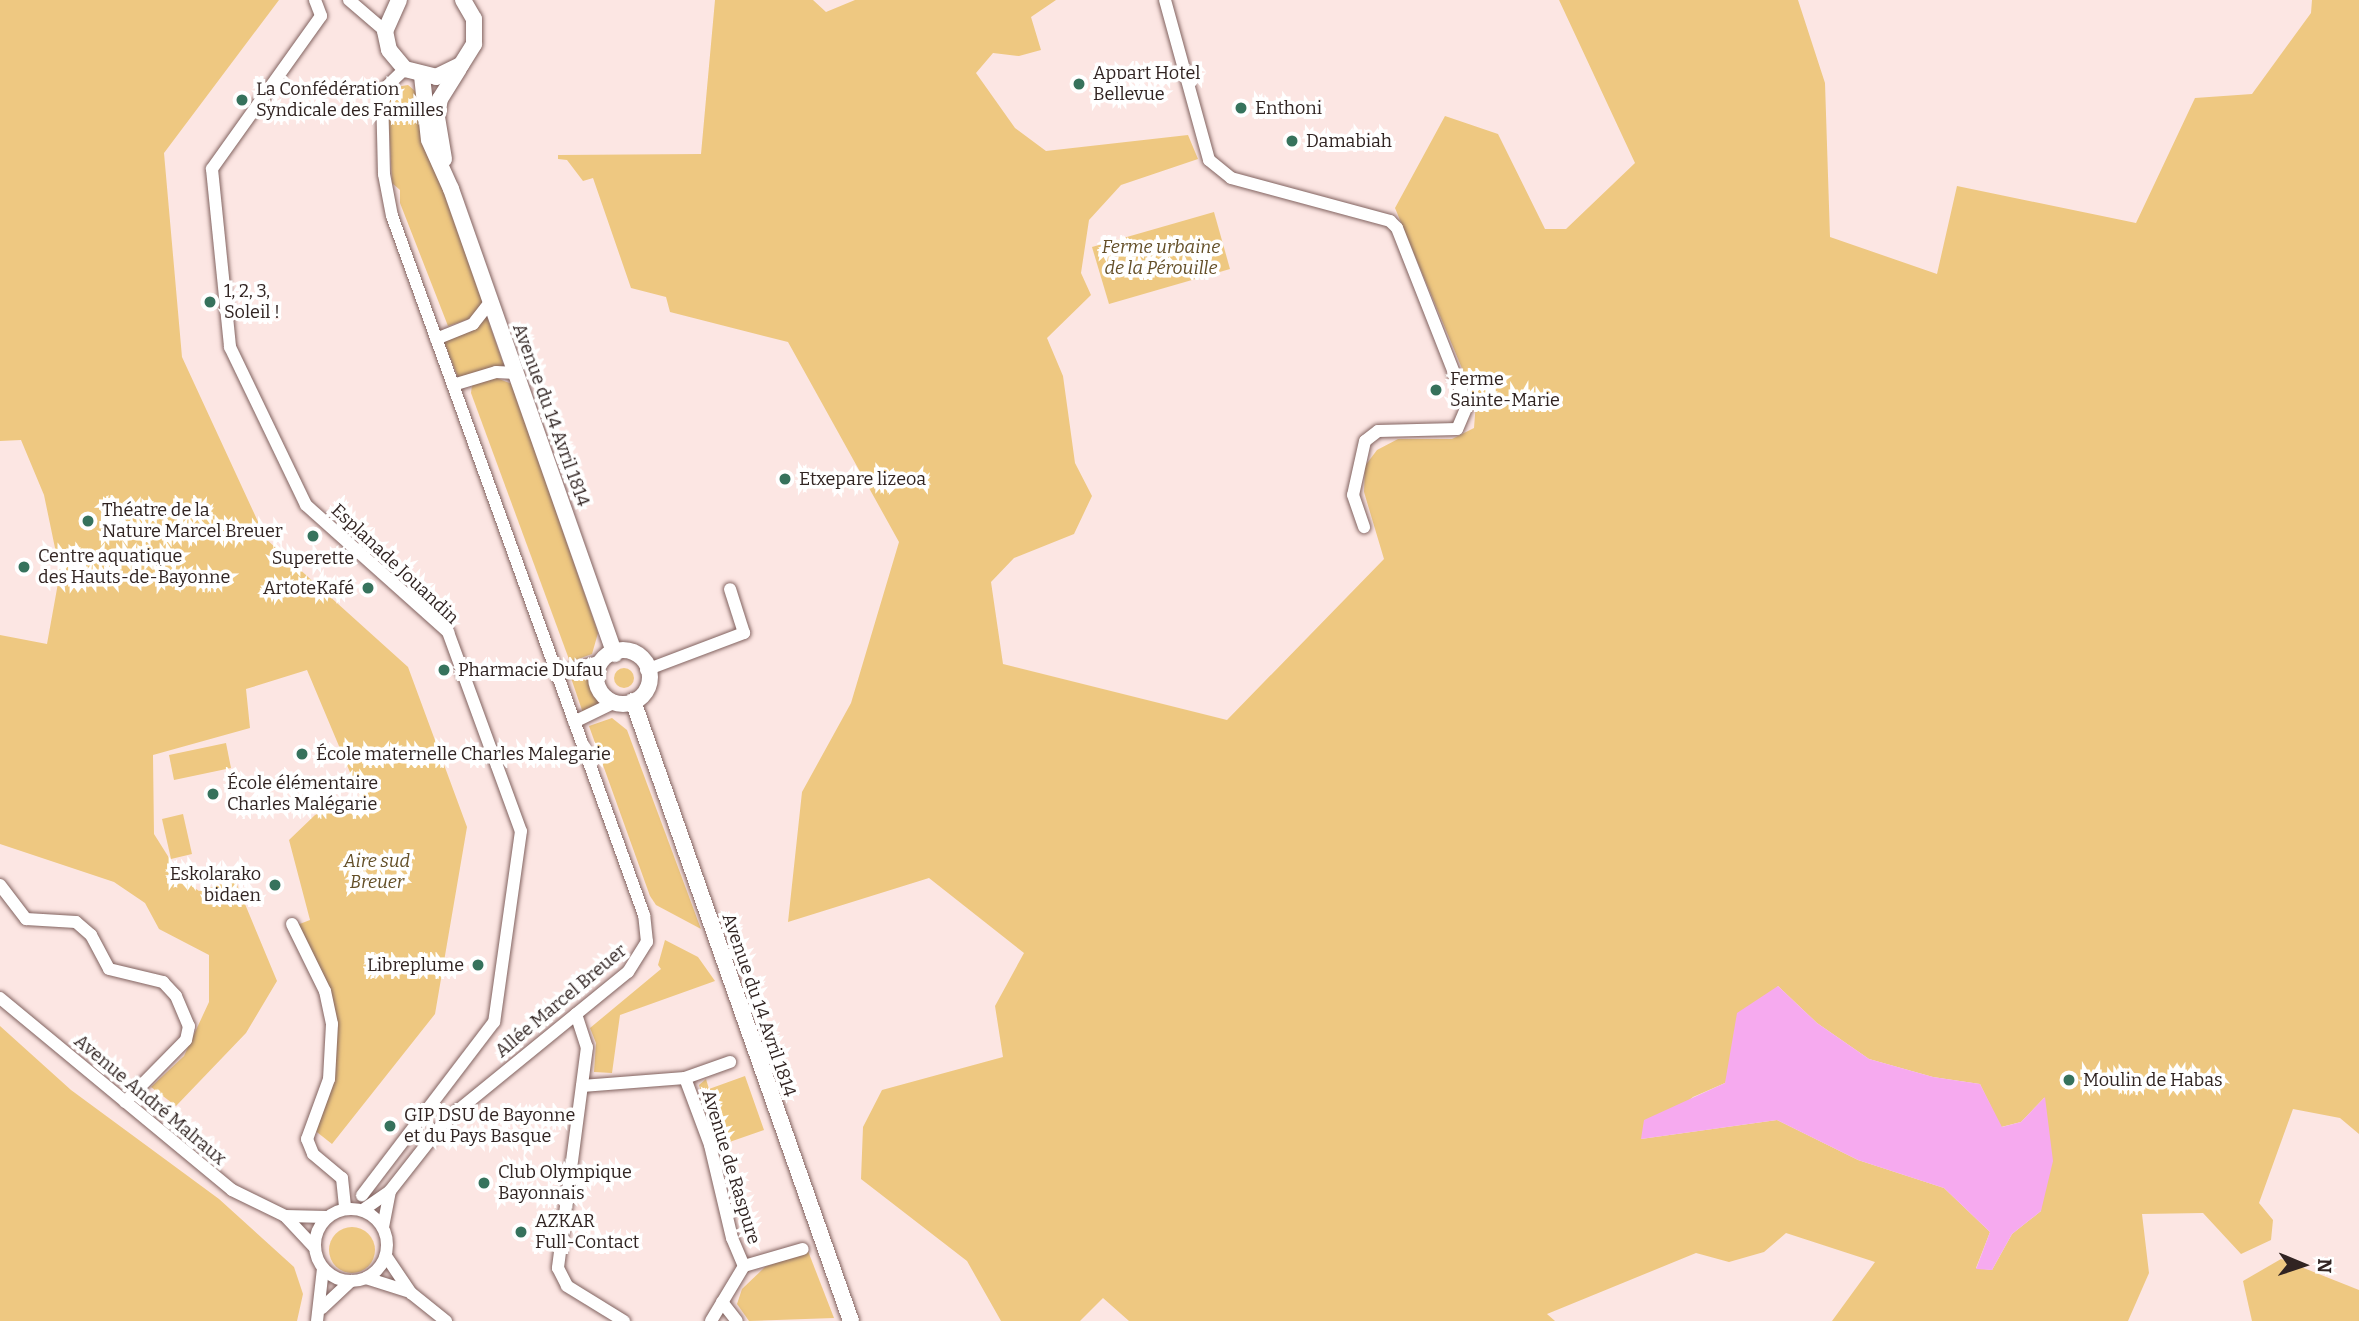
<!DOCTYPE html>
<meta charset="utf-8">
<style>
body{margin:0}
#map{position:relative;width:2359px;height:1321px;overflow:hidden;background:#fce6e3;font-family:Bitter,serif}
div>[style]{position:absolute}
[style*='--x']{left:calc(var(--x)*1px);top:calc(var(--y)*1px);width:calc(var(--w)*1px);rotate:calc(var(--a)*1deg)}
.green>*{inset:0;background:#eec881}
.round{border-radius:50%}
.water>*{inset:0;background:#f6aaef}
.roads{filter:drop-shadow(0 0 2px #81625f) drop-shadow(0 0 2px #81625f)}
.minor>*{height:12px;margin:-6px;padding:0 6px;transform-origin:6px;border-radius:6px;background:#fff}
.minor>.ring{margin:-6px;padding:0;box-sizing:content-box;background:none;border:12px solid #fff;border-radius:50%}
.major>*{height:16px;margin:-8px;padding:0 8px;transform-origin:8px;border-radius:8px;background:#fff}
.major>.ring{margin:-8px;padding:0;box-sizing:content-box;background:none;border:16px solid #fff;border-radius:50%}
.dots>*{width:19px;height:19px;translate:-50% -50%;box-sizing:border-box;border:4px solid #fff;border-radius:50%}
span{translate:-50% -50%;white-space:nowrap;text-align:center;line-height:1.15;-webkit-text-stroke:7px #fff;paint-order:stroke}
.poi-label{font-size:18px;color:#312422}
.left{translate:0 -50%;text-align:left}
.right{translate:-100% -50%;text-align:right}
.park-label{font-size:18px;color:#644f28;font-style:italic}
.street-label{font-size:18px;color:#312422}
.north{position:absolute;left:2268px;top:1230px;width:70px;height:70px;-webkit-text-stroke:5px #fff;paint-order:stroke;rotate:92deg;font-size:19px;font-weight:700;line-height:28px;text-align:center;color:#312422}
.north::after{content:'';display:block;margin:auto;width:24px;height:32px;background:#312422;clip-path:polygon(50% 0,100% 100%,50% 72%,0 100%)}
</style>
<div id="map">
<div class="green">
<div style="clip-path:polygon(0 0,279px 0,164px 153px,182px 357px,266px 539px,408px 667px,467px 827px,435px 1014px,332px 1144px,313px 1129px,334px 1025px,297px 925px,310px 920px,289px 840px,315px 815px,360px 796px,307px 670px,246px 689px,250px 728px,153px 755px,154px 834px,183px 880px,199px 891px,235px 880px,277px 981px,246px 1033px,176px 1106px,151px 1087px,184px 1056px,209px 1002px,209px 955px,159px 929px,145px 903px,114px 882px,0 844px,0 635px,47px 644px,60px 572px,44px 495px,21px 440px,0 441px)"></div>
<div style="clip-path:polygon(evenodd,715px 0,813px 0,826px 12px,855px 0,1056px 0,1031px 17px,1041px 50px,1019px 56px,993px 53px,976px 73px,1015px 128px,1046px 151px,1188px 135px,1198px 159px,1121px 185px,1089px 220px,1081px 273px,1091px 295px,1047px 338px,1063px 376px,1075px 463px,1092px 496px,1074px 534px,1014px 558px,991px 582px,1003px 664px,1227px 720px,1384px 559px,1364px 492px,1365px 466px,1377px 450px,1398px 439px,1452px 439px,1474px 428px,1476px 402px,1395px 208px,1445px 116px,1498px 134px,1545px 229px,1566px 229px,1635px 163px,1559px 0,1798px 0,1825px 83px,1830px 237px,1937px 274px,1957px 186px,2136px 223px,2195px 98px,2252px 94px,2311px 13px,2312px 0,2359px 0,2359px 1134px,2340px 1118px,2293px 1109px,2259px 1203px,2273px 1220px,2271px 1240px,2241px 1254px,2203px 1213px,2142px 1214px,2149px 1273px,2128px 1321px,1832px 1321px,1875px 1262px,1786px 1233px,1764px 1252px,1729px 1262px,1696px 1253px,1547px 1314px,1555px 1321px,1129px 1321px,1103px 1298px,1080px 1321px,1001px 1321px,967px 1261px,861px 1179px,863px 1127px,882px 1090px,1003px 1057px,995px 1006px,1024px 953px,929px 878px,788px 922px,802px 792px,851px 703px,899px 542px,788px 342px,670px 312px,666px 297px,631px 288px,593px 178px,583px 181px,567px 160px,558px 159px,558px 155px,701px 154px,715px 0,1778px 986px,1817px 1023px,1869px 1059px,1933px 1077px,1980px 1084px,2001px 1127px,2021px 1122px,2044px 1098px,2041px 1211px,2012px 1234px,1992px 1270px,1976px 1268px,1990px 1232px,1944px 1188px,1858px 1160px,1777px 1120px,1641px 1139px,1693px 1097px,1725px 1083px,1778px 986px)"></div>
<div style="clip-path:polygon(408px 85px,415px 91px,483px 303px,472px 318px,448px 326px,400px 203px,400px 190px,392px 183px,388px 101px,396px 87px)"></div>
<div style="clip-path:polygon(1214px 212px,1230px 269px,1109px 304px,1092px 247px)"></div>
<div style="clip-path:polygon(487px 317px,504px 366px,458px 377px,444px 342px)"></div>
<div style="clip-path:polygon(494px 377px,512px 384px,598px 633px,592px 654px,570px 662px,471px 393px,472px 385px)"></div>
<div class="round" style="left:614px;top:668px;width:20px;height:20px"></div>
<div style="clip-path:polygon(590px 669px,601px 705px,583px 713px,570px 675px)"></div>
<div style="clip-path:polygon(612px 718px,627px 730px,701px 929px,656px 905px,650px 896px,589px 726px)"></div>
<div style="clip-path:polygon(226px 743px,231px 768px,174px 780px,169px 755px)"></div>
<div style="clip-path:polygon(183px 814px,192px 854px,171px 859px,162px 819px)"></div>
<div style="clip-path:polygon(665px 940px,698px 957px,715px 981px,620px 1015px,612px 1073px,594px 1072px,596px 1043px,590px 1028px,661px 969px,658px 965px)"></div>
<div style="clip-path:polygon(0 1026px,71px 1090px,219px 1199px,294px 1267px,303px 1294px,297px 1321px,0 1321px)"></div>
<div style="clip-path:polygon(745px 1076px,764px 1130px,718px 1146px,699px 1085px,706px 1079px,709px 1089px)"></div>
<div class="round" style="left:329px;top:1227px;width:46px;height:46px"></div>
<div style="clip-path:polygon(808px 1251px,834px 1318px,749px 1321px,737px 1304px,742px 1289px,765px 1267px)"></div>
<div style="clip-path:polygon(2281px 1259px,2359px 1290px,2359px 1321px,2252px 1321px,2243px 1281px)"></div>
</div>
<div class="water">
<div style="clip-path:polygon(1778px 986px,1817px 1023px,1869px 1059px,1933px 1077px,1980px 1084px,2002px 1127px,2021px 1122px,2045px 1097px,2053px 1161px,2041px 1211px,2012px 1234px,1992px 1270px,1976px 1269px,1990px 1232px,1944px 1188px,1858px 1160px,1777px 1120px,1641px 1139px,1644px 1120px,1725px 1083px,1737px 1013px)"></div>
</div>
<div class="roads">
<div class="minor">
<div style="--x:315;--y:0;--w:17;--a:69"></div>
<div style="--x:321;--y:16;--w:188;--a:125.5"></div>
<div style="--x:212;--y:169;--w:179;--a:84.2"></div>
<div style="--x:230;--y:347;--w:175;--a:64.3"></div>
<div style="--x:306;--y:505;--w:191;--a:41.8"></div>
<div style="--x:448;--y:632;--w:212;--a:69.9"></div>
<div style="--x:521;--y:831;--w:193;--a:98"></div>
<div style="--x:494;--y:1022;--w:218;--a:127.3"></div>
<div style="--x:349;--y:0;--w:48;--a:40.7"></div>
<div style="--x:1165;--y:0;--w:166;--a:74.6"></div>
<div style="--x:1209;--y:160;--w:28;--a:39"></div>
<div style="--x:1231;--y:178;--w:165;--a:15.1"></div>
<div style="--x:1390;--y:221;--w:10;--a:45"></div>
<div style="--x:1397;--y:228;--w:191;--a:68.5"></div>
<div style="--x:1467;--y:406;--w:25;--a:113"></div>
<div style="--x:1457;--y:429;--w:79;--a:178.5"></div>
<div style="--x:1378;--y:431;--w:16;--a:142"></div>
<div style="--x:1365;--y:441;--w:55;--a:102.5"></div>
<div style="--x:1353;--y:495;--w:34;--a:71"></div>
<div style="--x:436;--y:339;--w:40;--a:-22"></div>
<div style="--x:473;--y:324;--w:28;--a:-52"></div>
<div style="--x:453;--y:385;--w:45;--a:-16.8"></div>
<div style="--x:496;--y:372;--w:20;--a:3"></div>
<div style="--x:646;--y:670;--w:105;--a:-20.7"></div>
<div style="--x:744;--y:633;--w:46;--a:-107.7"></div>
<div style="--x:557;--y:674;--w:43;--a:-16.3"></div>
<div style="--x:574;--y:722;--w:41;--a:-25.9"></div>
<div style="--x:0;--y:885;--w:43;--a:52.6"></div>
<div style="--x:26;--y:919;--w:50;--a:3.4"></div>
<div style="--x:76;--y:922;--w:20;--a:41"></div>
<div style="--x:91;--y:935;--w:38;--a:62"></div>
<div style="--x:109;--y:969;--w:56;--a:13.5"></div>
<div style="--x:163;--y:982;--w:19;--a:47"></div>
<div style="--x:176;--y:996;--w:33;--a:67"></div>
<div style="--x:189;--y:1026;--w:14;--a:102"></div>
<div style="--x:186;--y:1040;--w:87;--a:134.5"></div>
<div style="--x:292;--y:924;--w:75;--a:63.8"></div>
<div style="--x:325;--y:991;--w:34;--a:78"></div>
<div style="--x:332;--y:1024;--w:55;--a:93.1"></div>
<div style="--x:329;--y:1079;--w:64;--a:110.1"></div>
<div style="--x:307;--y:1139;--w:16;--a:68"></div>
<div style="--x:313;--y:1154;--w:38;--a:40"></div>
<div style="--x:342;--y:1178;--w:31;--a:84"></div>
<div style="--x:0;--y:998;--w:301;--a:39.6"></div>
<div style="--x:232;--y:1190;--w:59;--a:26.1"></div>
<div style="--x:285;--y:1216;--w:42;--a:1.4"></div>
<div style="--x:576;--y:1014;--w:35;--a:72"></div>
<div style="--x:587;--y:1047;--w:223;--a:97.5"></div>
<div style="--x:558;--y:1268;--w:20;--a:63"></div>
<div style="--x:567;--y:1286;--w:67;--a:31.6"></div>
<div style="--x:685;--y:1078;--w:72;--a:69.5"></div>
<div style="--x:710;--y:1145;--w:96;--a:76.7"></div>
<div style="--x:732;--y:1238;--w:30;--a:67"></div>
<div style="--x:744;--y:1266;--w:64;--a:121"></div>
<div style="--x:582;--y:1086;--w:103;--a:-4.4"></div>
<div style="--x:685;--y:1078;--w:48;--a:-19.6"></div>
<div class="ring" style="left:315px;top:1209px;width:60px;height:60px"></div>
<div style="--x:363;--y:1210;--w:33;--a:-35"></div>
<div style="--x:390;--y:1191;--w:89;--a:-51.8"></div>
<div style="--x:445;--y:1121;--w:236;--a:-39.2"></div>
<div style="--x:628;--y:972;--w:36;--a:-58"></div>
<div style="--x:647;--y:942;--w:27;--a:-96"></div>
<div style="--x:644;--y:915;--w:743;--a:-109.82"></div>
<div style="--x:392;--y:216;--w:43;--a:-100.8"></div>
<div style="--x:384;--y:174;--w:83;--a:-91.4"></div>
<div style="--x:382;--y:91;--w:32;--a:-44"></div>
<div style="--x:285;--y:1216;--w:44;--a:46.8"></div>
<div style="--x:383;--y:1227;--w:37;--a:-79"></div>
<div style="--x:386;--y:1256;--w:45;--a:56"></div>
<div style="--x:411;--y:1293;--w:45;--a:38.7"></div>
<div style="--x:744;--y:1266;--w:61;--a:-16.1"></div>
<div style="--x:366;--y:1278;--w:43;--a:17.6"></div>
<div style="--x:722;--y:1302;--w:24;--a:52"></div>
<div style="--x:322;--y:1308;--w:40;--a:-43"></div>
<div style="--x:317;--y:1321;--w:53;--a:-83.5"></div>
</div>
<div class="major">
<div style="--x:399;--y:0;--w:34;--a:114"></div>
<div style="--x:385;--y:31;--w:19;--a:78"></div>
<div style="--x:389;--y:50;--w:25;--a:50"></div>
<div style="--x:405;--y:69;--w:32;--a:14"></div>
<div style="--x:436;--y:77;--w:28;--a:-26"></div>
<div style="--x:461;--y:65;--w:25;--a:-58"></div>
<div style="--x:474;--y:44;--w:25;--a:-90"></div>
<div style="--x:474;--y:19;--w:22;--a:-120"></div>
<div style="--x:422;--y:76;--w:64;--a:83.8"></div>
<div style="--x:429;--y:140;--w:54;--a:65.8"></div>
<div style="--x:451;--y:189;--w:493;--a:70.6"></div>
<div style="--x:444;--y:159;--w:43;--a:-99.5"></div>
<div style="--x:437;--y:117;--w:18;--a:-81"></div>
<div style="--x:440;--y:99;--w:36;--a:-58"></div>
<div class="ring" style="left:596px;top:650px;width:38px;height:38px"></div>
<div style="--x:633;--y:701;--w:657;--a:70.63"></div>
</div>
</div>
<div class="dots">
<div style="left:1079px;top:84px;background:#36725c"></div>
<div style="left:242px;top:100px;background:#36725c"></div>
<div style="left:1241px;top:108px;background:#36725c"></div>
<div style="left:1292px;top:141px;background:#36725c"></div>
<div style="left:210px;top:302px;background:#36725c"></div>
<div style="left:1436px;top:390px;background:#36725c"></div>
<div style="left:785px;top:479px;background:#36725c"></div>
<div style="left:88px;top:521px;background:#36725c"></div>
<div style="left:313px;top:536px;background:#36725c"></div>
<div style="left:24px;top:567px;background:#36725c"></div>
<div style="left:368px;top:588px;background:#36725c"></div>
<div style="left:444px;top:670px;background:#36725c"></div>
<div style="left:302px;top:754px;background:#36725c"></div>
<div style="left:213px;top:794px;background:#36725c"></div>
<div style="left:275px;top:885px;background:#36725c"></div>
<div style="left:478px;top:965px;background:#36725c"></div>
<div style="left:2069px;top:1080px;background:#36725c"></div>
<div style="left:390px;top:1126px;background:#36725c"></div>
<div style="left:484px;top:1183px;background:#36725c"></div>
<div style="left:521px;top:1232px;background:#36725c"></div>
</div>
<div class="poi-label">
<span class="left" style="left:1093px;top:84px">Appart Hotel<br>Bellevue</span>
<span class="left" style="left:256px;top:100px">La Confédération<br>Syndicale des Familles</span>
<span class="left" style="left:1255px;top:108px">Enthoni</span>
<span class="left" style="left:1306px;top:141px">Damabiah</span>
<span class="left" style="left:224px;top:302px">1, 2, 3,<br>Soleil !</span>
<span class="left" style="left:1450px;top:390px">Ferme<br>Sainte-Marie</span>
<span class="left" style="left:799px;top:479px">Etxepare lizeoa</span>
<span class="left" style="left:102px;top:521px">Théatre de la<br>Nature Marcel Breuer</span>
<span class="left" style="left:38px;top:567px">Centre aquatique<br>des Hauts-de-Bayonne</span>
<span style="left:313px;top:558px">Superette</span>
<span class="right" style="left:354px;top:588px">ArtoteKafé</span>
<span class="left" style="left:458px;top:670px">Pharmacie Dufau</span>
<span class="left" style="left:316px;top:754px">École maternelle Charles Malegarie</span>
<span class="left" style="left:227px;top:794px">École élémentaire<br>Charles Malégarie</span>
<span class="right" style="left:261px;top:885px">Eskolarako<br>bidaen</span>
<span class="right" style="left:464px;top:965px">Libreplume</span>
<span class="left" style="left:2083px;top:1080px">Moulin de Habas</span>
<span class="left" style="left:404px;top:1126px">GIP DSU de Bayonne<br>et du Pays Basque</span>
<span class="left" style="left:498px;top:1183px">Club Olympique<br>Bayonnais</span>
<span class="left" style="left:535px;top:1232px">AZKAR<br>Full-Contact</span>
</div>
<div class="park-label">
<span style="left:1161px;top:258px">Ferme urbaine<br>de la Pérouille</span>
<span style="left:377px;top:872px">Aire sud<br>Breuer</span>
</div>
<div class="street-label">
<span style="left:551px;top:415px;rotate:70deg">Avenue du 14 Avril 1814</span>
<span style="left:395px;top:564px;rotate:43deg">Esplanade Jouandin</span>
<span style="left:561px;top:1001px;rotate:-40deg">Allée Marcel Breuer</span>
<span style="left:759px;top:1005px;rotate:71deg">Avenue du 14 Avril 1814</span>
<span style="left:150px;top:1100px;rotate:40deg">Avenue André Malraux</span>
<span style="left:731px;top:1167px;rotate:73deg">Avenue de Raspure</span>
</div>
<div class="north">N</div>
</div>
